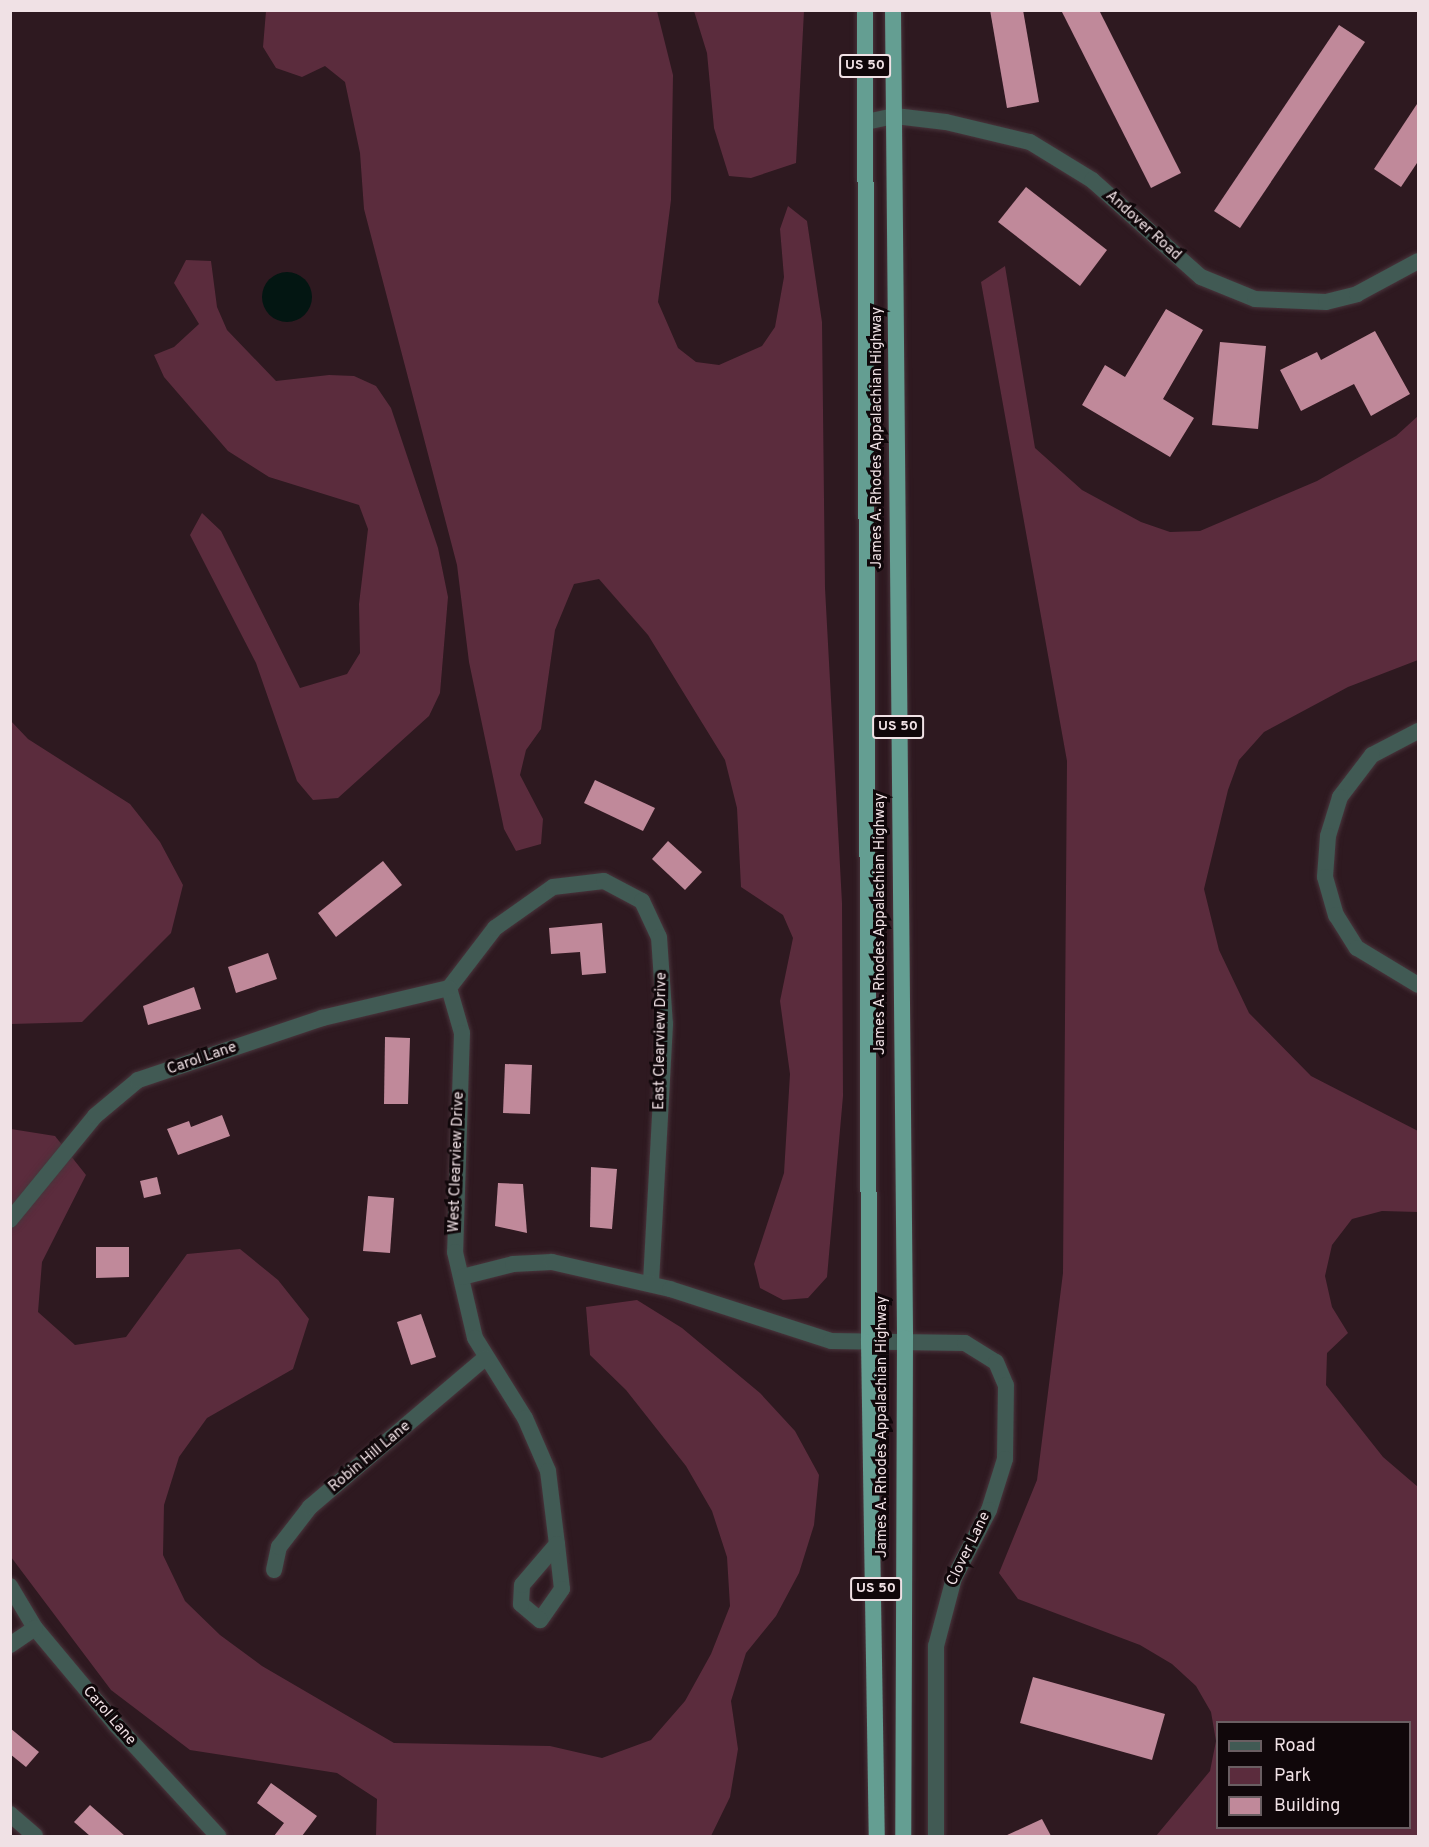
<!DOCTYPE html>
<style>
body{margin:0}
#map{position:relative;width:1429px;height:1847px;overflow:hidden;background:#2e1920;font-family:Overpass,sans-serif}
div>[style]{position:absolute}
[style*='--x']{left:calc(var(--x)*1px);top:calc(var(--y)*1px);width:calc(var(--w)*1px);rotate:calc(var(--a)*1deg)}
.green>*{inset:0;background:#5b2c3d}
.water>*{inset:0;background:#031612}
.round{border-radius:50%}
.building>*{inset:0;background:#c0899a}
.roads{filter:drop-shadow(0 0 2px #49353c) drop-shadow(0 0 2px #49353c)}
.minor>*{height:16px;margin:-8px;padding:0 8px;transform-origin:8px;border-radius:8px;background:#415a54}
.trunk>*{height:16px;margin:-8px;padding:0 8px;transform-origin:8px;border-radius:8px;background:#649e92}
span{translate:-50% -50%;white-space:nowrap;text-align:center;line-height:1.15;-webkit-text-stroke:6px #10070a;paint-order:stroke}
.shield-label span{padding:2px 4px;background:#10070a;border:2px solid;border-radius:4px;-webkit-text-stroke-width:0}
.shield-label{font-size:14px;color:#f0e1e5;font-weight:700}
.street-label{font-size:15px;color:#f0e1e5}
.frame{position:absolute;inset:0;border:12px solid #f0e1e5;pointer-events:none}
.legend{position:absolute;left:1216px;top:1721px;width:195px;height:108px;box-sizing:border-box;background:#10070a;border:2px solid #6a5e62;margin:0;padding:8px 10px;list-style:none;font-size:18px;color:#f0e1e5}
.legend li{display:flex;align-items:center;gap:12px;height:30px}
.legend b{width:30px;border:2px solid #6a5e62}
</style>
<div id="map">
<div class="green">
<div style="clip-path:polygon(266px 11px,657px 11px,673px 75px,671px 200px,658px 302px,678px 348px,696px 362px,719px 365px,762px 346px,775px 327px,784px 277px,780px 229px,788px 206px,807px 221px,822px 322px,825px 588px,842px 903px,843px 1096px,827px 1277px,808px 1298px,783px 1300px,760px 1288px,754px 1264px,784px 1173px,790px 1074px,780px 1001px,793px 938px,783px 915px,741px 887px,737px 808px,725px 760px,648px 635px,599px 579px,574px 584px,555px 630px,541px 729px,526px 750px,520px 775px,543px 819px,541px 844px,516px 851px,504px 829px,469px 662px,457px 565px,364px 209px,360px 153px,345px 82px,325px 66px,302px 77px,276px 68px,263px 47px)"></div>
<div style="clip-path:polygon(694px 11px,804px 11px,796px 163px,751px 178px,729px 176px,714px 128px,707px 53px)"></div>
<div style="clip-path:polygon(186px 260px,211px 261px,217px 307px,227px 330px,276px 381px,329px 375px,354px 376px,376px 386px,391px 408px,438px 548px,448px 597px,440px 693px,429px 716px,338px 798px,313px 800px,297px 781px,256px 663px,190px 535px,202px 513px,221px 531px,300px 688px,347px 674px,360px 653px,359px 604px,368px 529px,359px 505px,269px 477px,228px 451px,164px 377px,154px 355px,174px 347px,199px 324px,174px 283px)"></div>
<div style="clip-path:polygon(evenodd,1005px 266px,1035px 448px,1082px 490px,1141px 522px,1170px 532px,1200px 531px,1317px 481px,1396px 436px,1418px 416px,1418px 660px,1348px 687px,1264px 732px,1239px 760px,1228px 790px,1204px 889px,1219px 950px,1249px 1013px,1311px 1076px,1418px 1131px,1418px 1212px,1382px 1211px,1352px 1219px,1332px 1245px,1325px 1276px,1332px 1307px,1348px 1333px,1327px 1353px,1326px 1385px,1383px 1457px,1418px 1487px,1418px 1836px,1156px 1836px,1210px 1771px,1216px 1741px,1211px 1712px,1196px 1686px,1172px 1664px,1140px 1645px,1018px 1599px,999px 1573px,1037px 1480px,1063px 1273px,1067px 761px,981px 282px,1005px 266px,1410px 1722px,1410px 1828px,1218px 1828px,1218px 1722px,1410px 1722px)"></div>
<div style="clip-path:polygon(10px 720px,28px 739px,130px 804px,160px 842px,183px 885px,171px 933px,82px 1022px,11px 1024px)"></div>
<div style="clip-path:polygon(11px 1129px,55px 1136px,86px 1175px,42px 1262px,38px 1312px,75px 1345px,126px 1337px,187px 1254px,240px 1249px,278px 1280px,309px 1319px,293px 1369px,207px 1418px,179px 1457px,164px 1505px,163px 1555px,185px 1601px,220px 1635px,262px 1666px,394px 1743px,550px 1746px,602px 1758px,651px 1740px,685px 1701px,711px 1654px,730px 1606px,727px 1557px,712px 1511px,686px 1466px,626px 1390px,590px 1355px,586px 1307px,637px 1300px,682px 1328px,760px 1393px,795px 1431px,819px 1475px,814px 1525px,799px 1573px,776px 1616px,746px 1653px,731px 1701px,738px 1749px,730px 1797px,711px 1836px,376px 1836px,377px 1799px,337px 1773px,190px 1750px,111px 1690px,11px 1557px)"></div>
</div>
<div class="water">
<div class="round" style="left:262px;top:272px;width:50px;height:50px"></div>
</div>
<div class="building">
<div style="clip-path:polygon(990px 10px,1023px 10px,1039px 102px,1007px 108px)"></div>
<div style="clip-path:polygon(1061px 10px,1099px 10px,1181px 173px,1151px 188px)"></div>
<div style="clip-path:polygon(1339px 25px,1365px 42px,1240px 228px,1214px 211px)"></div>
<div style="clip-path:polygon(1419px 101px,1419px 160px,1401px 187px,1374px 169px)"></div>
<div style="clip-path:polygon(1026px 187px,1107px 250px,1080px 286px,998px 222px)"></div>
<div style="clip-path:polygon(1166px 309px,1203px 330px,1163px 399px,1194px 418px,1170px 457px,1082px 405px,1105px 365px,1125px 377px)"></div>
<div style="clip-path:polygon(1375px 331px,1410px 394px,1371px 416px,1354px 384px,1301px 411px,1280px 370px,1317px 352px,1321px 360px)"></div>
<div style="clip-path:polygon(1220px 342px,1266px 346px,1258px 429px,1212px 425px)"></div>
<div style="clip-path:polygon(595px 780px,655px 808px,643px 831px,584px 803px)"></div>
<div style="clip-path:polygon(668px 841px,702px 872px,685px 890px,652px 859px)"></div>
<div style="clip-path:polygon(383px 861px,402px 885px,336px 937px,318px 913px)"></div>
<div style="clip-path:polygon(602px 923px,606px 973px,582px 975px,580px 952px,551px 954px,549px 928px)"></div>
<div style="clip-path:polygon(268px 953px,277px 979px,236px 993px,228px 967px)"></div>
<div style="clip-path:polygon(194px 987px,201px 1009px,148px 1025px,143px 1006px)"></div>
<div style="clip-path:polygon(385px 1037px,410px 1038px,408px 1104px,384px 1104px)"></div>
<div style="clip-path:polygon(505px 1064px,532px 1065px,530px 1114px,503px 1113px)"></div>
<div style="clip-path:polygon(222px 1115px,230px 1136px,178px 1155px,167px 1129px,189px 1121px,191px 1127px)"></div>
<div style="clip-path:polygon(591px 1167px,617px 1169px,612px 1229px,590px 1227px)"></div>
<div style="clip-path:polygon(157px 1177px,161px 1194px,144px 1198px,140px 1181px)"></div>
<div style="clip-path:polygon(498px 1183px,523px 1184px,527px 1233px,495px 1226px)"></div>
<div style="clip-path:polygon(368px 1196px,394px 1198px,390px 1253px,363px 1251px)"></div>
<div style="clip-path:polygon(96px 1247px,129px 1247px,129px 1277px,96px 1278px)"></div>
<div style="clip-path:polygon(421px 1314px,436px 1357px,411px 1365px,397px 1322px)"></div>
<div style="clip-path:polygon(1033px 1677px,1165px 1714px,1152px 1760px,1020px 1723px)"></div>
<div style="clip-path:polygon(10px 1728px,39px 1752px,26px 1767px,10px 1754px)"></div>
<div style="clip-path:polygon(271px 1783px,317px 1816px,302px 1836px,274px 1836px,284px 1823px,257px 1803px)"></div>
<div style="clip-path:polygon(90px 1805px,125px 1836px,90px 1836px,74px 1822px)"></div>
<div style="clip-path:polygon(1042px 1819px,1051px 1836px,1005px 1836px)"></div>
</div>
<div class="roads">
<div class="minor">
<div style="--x:866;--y:122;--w:30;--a:-12"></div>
<div style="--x:895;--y:116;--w:51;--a:6.7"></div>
<div style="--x:946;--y:122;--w:86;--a:13.4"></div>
<div style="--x:1030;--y:142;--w:73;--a:31.5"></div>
<div style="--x:1092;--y:180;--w:146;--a:41.7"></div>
<div style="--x:1201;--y:277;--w:58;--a:22.2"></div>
<div style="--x:1255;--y:299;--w:71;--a:2.4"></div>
<div style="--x:1326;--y:302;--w:32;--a:-14"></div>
<div style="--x:1357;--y:294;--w:69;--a:-28.4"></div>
<div style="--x:1418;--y:731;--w:52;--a:152.4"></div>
<div style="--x:1372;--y:755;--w:53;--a:127.3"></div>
<div style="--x:1340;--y:797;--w:41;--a:107.1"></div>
<div style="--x:1328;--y:836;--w:41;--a:94.2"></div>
<div style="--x:1325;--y:877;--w:40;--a:74"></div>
<div style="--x:1336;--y:915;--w:39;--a:58"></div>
<div style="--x:1357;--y:948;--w:71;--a:31.2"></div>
<div style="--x:449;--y:988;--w:76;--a:-52.5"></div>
<div style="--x:495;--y:928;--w:71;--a:-35.3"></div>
<div style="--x:553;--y:887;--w:51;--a:-6.7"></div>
<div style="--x:604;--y:881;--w:43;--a:27.8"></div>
<div style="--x:642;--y:901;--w:40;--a:65"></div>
<div style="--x:659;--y:937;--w:87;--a:86.1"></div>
<div style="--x:665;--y:1024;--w:260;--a:93.1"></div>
<div style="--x:449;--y:988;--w:47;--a:73.9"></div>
<div style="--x:462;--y:1033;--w:219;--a:91.8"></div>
<div style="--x:455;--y:1252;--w:88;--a:76.9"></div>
<div style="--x:475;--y:1338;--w:94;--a:58"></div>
<div style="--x:525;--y:1418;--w:58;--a:66.5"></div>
<div style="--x:548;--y:1471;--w:74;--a:83"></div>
<div style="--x:10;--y:1220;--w:134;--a:-50.7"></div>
<div style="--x:95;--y:1116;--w:56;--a:-39.9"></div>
<div style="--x:138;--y:1080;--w:194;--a:-18.6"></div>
<div style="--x:322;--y:1018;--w:130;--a:-13.3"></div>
<div style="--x:462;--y:1277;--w:53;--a:-14.3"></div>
<div style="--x:513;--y:1264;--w:39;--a:-3"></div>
<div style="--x:552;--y:1262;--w:121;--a:12.9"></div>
<div style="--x:670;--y:1289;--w:169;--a:17.9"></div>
<div style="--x:831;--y:1341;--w:134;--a:0.9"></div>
<div style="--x:965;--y:1343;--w:36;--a:32"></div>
<div style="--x:996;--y:1362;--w:25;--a:67"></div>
<div style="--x:1006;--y:1385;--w:74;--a:90.8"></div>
<div style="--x:1005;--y:1459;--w:53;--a:107.4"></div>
<div style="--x:989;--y:1510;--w:76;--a:117.2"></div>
<div style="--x:954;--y:1578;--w:70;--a:104.8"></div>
<div style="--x:936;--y:1646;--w:190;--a:90"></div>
<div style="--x:557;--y:1544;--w:45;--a:83.7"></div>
<div style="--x:562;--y:1589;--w:38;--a:125"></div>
<div style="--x:540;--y:1620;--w:25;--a:-140"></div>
<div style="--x:521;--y:1604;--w:19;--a:-87"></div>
<div style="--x:522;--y:1585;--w:54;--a:-49.5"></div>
<div style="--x:274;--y:1570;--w:24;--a:-78"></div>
<div style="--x:279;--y:1547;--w:51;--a:-52.2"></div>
<div style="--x:310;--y:1507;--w:230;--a:-40.4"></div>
<div style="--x:10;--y:1586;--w:49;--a:59.2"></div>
<div style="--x:35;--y:1628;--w:126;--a:50.1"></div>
<div style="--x:116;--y:1725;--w:151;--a:47.4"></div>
<div style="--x:10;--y:1645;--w:30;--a:-34"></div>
<div style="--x:10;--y:1814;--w:33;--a:41"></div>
</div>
<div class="trunk">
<div style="--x:865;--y:10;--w:1332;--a:89.83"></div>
<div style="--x:869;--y:1342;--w:494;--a:89.1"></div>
<div style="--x:893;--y:10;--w:1328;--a:89.48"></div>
<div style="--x:905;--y:1338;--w:498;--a:90.2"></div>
</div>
</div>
<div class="shield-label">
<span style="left:865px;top:66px">US 50</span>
<span style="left:898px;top:727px">US 50</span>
<span style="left:876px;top:1589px">US 50</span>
</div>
<div class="street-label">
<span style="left:1143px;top:226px;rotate:42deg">Andover Road</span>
<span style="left:878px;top:438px;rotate:-90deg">James A. Rhodes Appalachian Highway</span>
<span style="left:881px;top:924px;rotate:-90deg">James A. Rhodes Appalachian Highway</span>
<span style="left:661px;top:1041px;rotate:-89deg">East Clearview Drive</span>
<span style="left:202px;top:1059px;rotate:-19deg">Carol Lane</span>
<span style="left:457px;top:1162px;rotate:-88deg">West Clearview Drive</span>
<span style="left:883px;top:1427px;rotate:-90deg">James A. Rhodes Appalachian Highway</span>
<span style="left:370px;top:1457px;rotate:-40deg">Robin Hill Lane</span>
<span style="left:969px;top:1549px;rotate:-64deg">Clover Lane</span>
<span style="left:109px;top:1716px;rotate:49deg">Carol Lane</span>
</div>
<div class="frame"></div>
<ul class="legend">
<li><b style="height:8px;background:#415a54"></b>Road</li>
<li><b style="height:16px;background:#5b2c3d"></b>Park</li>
<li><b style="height:16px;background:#c0899a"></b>Building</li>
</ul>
</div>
